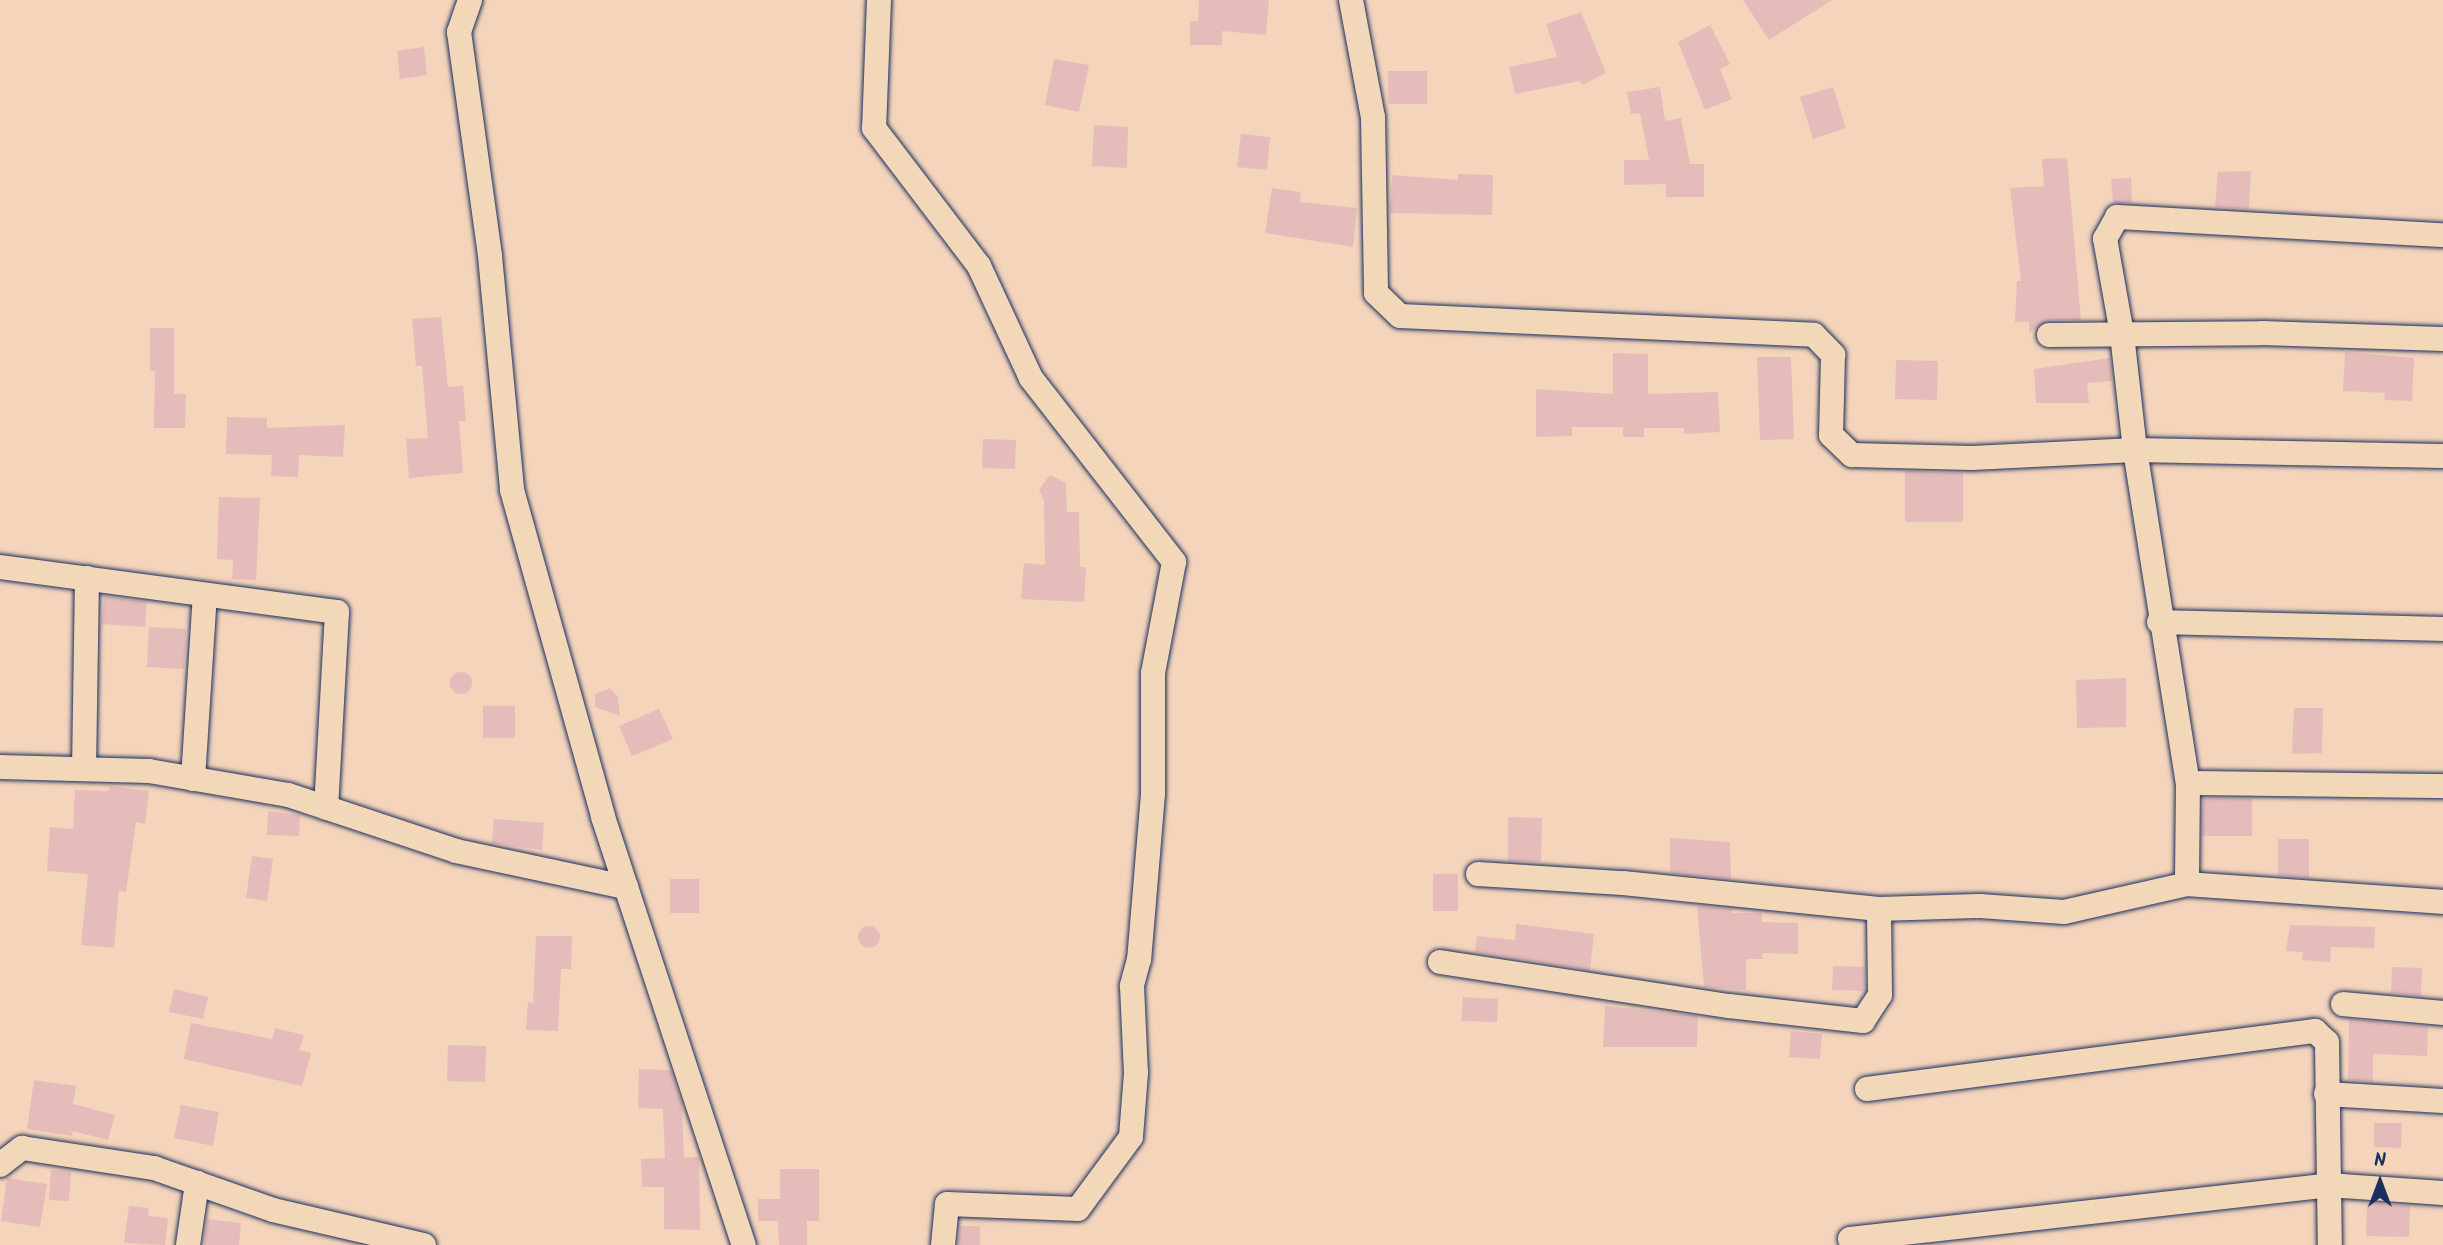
<!DOCTYPE html>
<style>
body{margin:0}
#map{position:relative;width:2443px;height:1245px;overflow:hidden;background:#f4d4bb;font-family:Kalam,sans-serif}
div>[style]{position:absolute}
[style*='--x']{left:calc(var(--x)*1px);top:calc(var(--y)*1px);width:calc(var(--w)*1px);rotate:calc(var(--a)*1deg)}
.building>*{inset:0;background:#e6bcbb}
.round{border-radius:50%}
.roads{filter:drop-shadow(0 0 2px #1b2f5e) drop-shadow(0 0 2px #1b2f5e)}
.street>*{height:24px;margin:-12px;padding:0 12px;transform-origin:12px;border-radius:12px;background:#f3d7b9}
span{translate:-50% -50%;white-space:nowrap;text-align:center;line-height:1.15;-webkit-text-stroke:7px #f3d7b9;paint-order:stroke}
.north{position:absolute;left:2345px;top:1147px;width:70px;height:70px;-webkit-text-stroke:5px #f3d7b9;paint-order:stroke;rotate:0deg;font-size:19px;font-weight:700;line-height:28px;text-align:center;color:#1b2f5e}
.north::after{content:'';display:block;margin:auto;width:24px;height:32px;background:#1b2f5e;clip-path:polygon(50% 0,100% 100%,50% 72%,0 100%)}
</style>
<div id="map">
<div class="building">
<div style="clip-path:polygon(1199px 0,1269px 0,1266px 35px,1222px 31px,1222px 45px,1190px 45px,1190px 21px,1198px 21px)"></div>
<div style="clip-path:polygon(1743px 0,1832px 0,1769px 40px)"></div>
<div style="clip-path:polygon(1581px 12px,1606px 73px,1582px 85px,1580px 81px,1515px 94px,1509px 67px,1557px 57px,1546px 24px)"></div>
<div style="clip-path:polygon(1710px 25px,1730px 64px,1720px 69px,1732px 99px,1705px 110px,1678px 42px)"></div>
<div style="clip-path:polygon(424px 47px,427px 75px,400px 79px,397px 51px)"></div>
<div style="clip-path:polygon(1054px 59px,1089px 65px,1079px 112px,1045px 105px)"></div>
<div style="clip-path:polygon(1388px 71px,1427px 71px,1427px 104px,1388px 104px)"></div>
<div style="clip-path:polygon(1660px 87px,1665px 121px,1681px 118px,1690px 164px,1704px 164px,1704px 197px,1666px 197px,1666px 184px,1624px 185px,1624px 160px,1649px 160px,1640px 113px,1631px 114px,1627px 92px)"></div>
<div style="clip-path:polygon(1833px 87px,1846px 128px,1813px 139px,1800px 97px)"></div>
<div style="clip-path:polygon(1094px 125px,1128px 127px,1127px 168px,1092px 166px)"></div>
<div style="clip-path:polygon(1241px 134px,1270px 137px,1267px 170px,1237px 167px)"></div>
<div style="clip-path:polygon(2067px 158px,2081px 320px,2048px 320px,2029px 333px,2029px 322px,2015px 322px,2017px 281px,2021px 281px,2010px 188px,2044px 186px,2042px 159px)"></div>
<div style="clip-path:polygon(2251px 171px,2249px 209px,2215px 207px,2218px 172px)"></div>
<div style="clip-path:polygon(1458px 174px,1493px 175px,1492px 215px,1390px 213px,1392px 175px,1458px 180px)"></div>
<div style="clip-path:polygon(2131px 178px,2132px 203px,2113px 203px,2111px 179px)"></div>
<div style="clip-path:polygon(1272px 188px,1301px 192px,1300px 202px,1357px 208px,1353px 247px,1265px 233px)"></div>
<div style="clip-path:polygon(441px 317px,448px 387px,463px 386px,466px 421px,459px 421px,463px 473px,409px 478px,406px 439px,428px 438px,422px 366px,416px 366px,412px 319px)"></div>
<div style="clip-path:polygon(150px 328px,174px 328px,174px 394px,186px 394px,185px 428px,154px 428px,155px 371px,150px 371px)"></div>
<div style="clip-path:polygon(2345px 352px,2414px 358px,2412px 401px,2384px 400px,2385px 393px,2343px 391px)"></div>
<div style="clip-path:polygon(1613px 353px,1648px 354px,1648px 394px,1718px 392px,1720px 432px,1684px 434px,1684px 428px,1644px 428px,1644px 437px,1623px 437px,1623px 427px,1572px 427px,1572px 436px,1536px 437px,1536px 389px,1613px 394px)"></div>
<div style="clip-path:polygon(1757px 357px,1791px 357px,1794px 439px,1760px 440px)"></div>
<div style="clip-path:polygon(2110px 358px,2112px 381px,2087px 383px,2089px 403px,2036px 403px,2034px 369px)"></div>
<div style="clip-path:polygon(1896px 360px,1938px 361px,1937px 400px,1895px 399px)"></div>
<div style="clip-path:polygon(227px 417px,267px 418px,267px 428px,345px 425px,343px 457px,299px 455px,298px 477px,271px 476px,272px 455px,226px 454px)"></div>
<div style="clip-path:polygon(983px 439px,1016px 440px,1015px 469px,982px 468px)"></div>
<div style="clip-path:polygon(1905px 471px,1963px 473px,1963px 522px,1905px 522px)"></div>
<div style="clip-path:polygon(1050px 475px,1066px 483px,1067px 512px,1079px 512px,1080px 567px,1086px 567px,1084px 602px,1021px 599px,1024px 563px,1045px 565px,1044px 501px,1039px 490px)"></div>
<div style="clip-path:polygon(219px 497px,260px 498px,256px 580px,232px 579px,233px 560px,217px 559px)"></div>
<div style="clip-path:polygon(104px 596px,147px 602px,145px 627px,102px 624px)"></div>
<div style="clip-path:polygon(149px 627px,186px 629px,184px 669px,147px 667px)"></div>
<div class="round" style="left:450px;top:672px;width:22px;height:22px"></div>
<div style="clip-path:polygon(2126px 678px,2126px 727px,2077px 728px,2076px 680px)"></div>
<div style="clip-path:polygon(610px 688px,618px 697px,620px 716px,595px 707px,595px 694px)"></div>
<div style="clip-path:polygon(483px 706px,515px 706px,515px 738px,483px 738px)"></div>
<div style="clip-path:polygon(2294px 708px,2323px 708px,2322px 753px,2292px 754px)"></div>
<div style="clip-path:polygon(659px 709px,673px 739px,632px 756px,619px 726px)"></div>
<div style="clip-path:polygon(109px 786px,149px 791px,145px 824px,136px 822px,126px 892px,119px 891px,114px 948px,81px 945px,88px 874px,47px 871px,50px 827px,73px 829px,75px 790px,109px 791px)"></div>
<div style="clip-path:polygon(2203px 798px,2252px 799px,2252px 836px,2202px 836px)"></div>
<div style="clip-path:polygon(268px 811px,300px 815px,299px 836px,267px 835px)"></div>
<div style="clip-path:polygon(1508px 817px,1542px 818px,1541px 862px,1508px 861px)"></div>
<div style="clip-path:polygon(494px 819px,544px 823px,542px 850px,492px 843px)"></div>
<div style="clip-path:polygon(1670px 838px,1730px 842px,1731px 879px,1670px 873px)"></div>
<div style="clip-path:polygon(2278px 839px,2309px 839px,2309px 878px,2278px 875px)"></div>
<div style="clip-path:polygon(252px 856px,273px 859px,267px 901px,246px 898px)"></div>
<div style="clip-path:polygon(1433px 874px,1458px 874px,1458px 911px,1433px 911px)"></div>
<div style="clip-path:polygon(670px 879px,699px 879px,699px 913px,670px 913px)"></div>
<div style="clip-path:polygon(1697px 906px,1732px 909px,1732px 913px,1762px 913px,1762px 922px,1798px 923px,1798px 954px,1762px 953px,1763px 959px,1746px 959px,1746px 990px,1704px 987px)"></div>
<div style="clip-path:polygon(1516px 924px,1594px 934px,1590px 970px,1475px 952px,1477px 936px,1515px 940px)"></div>
<div style="clip-path:polygon(2290px 925px,2375px 927px,2374px 948px,2331px 947px,2330px 962px,2302px 960px,2303px 952px,2286px 951px)"></div>
<div class="round" style="left:858px;top:926px;width:22px;height:22px"></div>
<div style="clip-path:polygon(536px 936px,572px 936px,571px 969px,561px 969px,558px 1031px,526px 1030px,528px 1002px,533px 1003px)"></div>
<div style="clip-path:polygon(1833px 966px,1865px 967px,1865px 991px,1832px 990px)"></div>
<div style="clip-path:polygon(2392px 967px,2422px 968px,2421px 996px,2391px 993px)"></div>
<div style="clip-path:polygon(174px 989px,208px 997px,203px 1019px,169px 1012px)"></div>
<div style="clip-path:polygon(1463px 997px,1498px 999px,1497px 1022px,1461px 1021px)"></div>
<div style="clip-path:polygon(1605px 1006px,1698px 1016px,1697px 1047px,1603px 1047px)"></div>
<div style="clip-path:polygon(2349px 1019px,2428px 1027px,2427px 1056px,2373px 1054px,2373px 1082px,2348px 1080px)"></div>
<div style="clip-path:polygon(191px 1023px,272px 1039px,275px 1028px,304px 1035px,299px 1050px,311px 1053px,302px 1086px,184px 1059px)"></div>
<div style="clip-path:polygon(1791px 1031px,1822px 1034px,1820px 1059px,1789px 1057px)"></div>
<div style="clip-path:polygon(448px 1045px,486px 1046px,485px 1082px,447px 1081px)"></div>
<div style="clip-path:polygon(639px 1069px,671px 1070px,682px 1105px,684px 1158px,699px 1157px,700px 1230px,664px 1229px,664px 1187px,642px 1187px,641px 1159px,665px 1158px,663px 1109px,638px 1108px)"></div>
<div style="clip-path:polygon(34px 1080px,76px 1086px,73px 1104px,115px 1115px,108px 1140px,73px 1131px,72px 1136px,27px 1129px)"></div>
<div style="clip-path:polygon(181px 1105px,219px 1112px,213px 1146px,174px 1138px)"></div>
<div style="clip-path:polygon(2374px 1123px,2402px 1123px,2401px 1148px,2374px 1147px)"></div>
<div style="clip-path:polygon(780px 1169px,819px 1169px,819px 1221px,807px 1221px,807px 1245px,779px 1245px,778px 1221px,758px 1221px,758px 1199px,780px 1199px)"></div>
<div style="clip-path:polygon(51px 1170px,71px 1171px,69px 1201px,49px 1200px)"></div>
<div style="clip-path:polygon(7px 1178px,47px 1184px,40px 1227px,1px 1221px)"></div>
<div style="clip-path:polygon(2367px 1203px,2410px 1206px,2409px 1237px,2366px 1236px)"></div>
<div style="clip-path:polygon(129px 1206px,149px 1208px,148px 1216px,168px 1218px,165px 1245px,124px 1243px)"></div>
<div style="clip-path:polygon(207px 1219px,241px 1223px,239px 1245px,204px 1245px)"></div>
<div style="clip-path:polygon(960px 1226px,980px 1226px,980px 1245px,958px 1245px)"></div>
</div>
<div class="roads">
<div class="street">
<div style="--x:470;--y:0;--w:34;--a:109"></div>
<div style="--x:459;--y:32;--w:226;--a:82.1"></div>
<div style="--x:490;--y:256;--w:235;--a:84.6"></div>
<div style="--x:512;--y:490;--w:339;--a:74.4"></div>
<div style="--x:603;--y:817;--w:451;--a:71.8"></div>
<div style="--x:879;--y:0;--w:128;--a:92.2"></div>
<div style="--x:874;--y:128;--w:173;--a:52.7"></div>
<div style="--x:979;--y:266;--w:123;--a:65.1"></div>
<div style="--x:1031;--y:378;--w:233;--a:52.1"></div>
<div style="--x:1174;--y:562;--w:113;--a:100.7"></div>
<div style="--x:1153;--y:673;--w:121;--a:90"></div>
<div style="--x:1153;--y:794;--w:166;--a:94.8"></div>
<div style="--x:1139;--y:959;--w:28;--a:105"></div>
<div style="--x:1132;--y:986;--w:87;--a:87.4"></div>
<div style="--x:1136;--y:1073;--w:64;--a:94.5"></div>
<div style="--x:1131;--y:1137;--w:89;--a:126.4"></div>
<div style="--x:1078;--y:1209;--w:131;--a:-177.8"></div>
<div style="--x:947;--y:1204;--w:41;--a:95.6"></div>
<div style="--x:1351;--y:0;--w:119;--a:79.4"></div>
<div style="--x:1373;--y:117;--w:176;--a:89"></div>
<div style="--x:1376;--y:293;--w:33;--a:44"></div>
<div style="--x:1400;--y:316;--w:414;--a:2.6"></div>
<div style="--x:1814;--y:335;--w:28;--a:46"></div>
<div style="--x:1833;--y:355;--w:80;--a:91.4"></div>
<div style="--x:1831;--y:435;--w:29;--a:44"></div>
<div style="--x:1852;--y:455;--w:120;--a:1.4"></div>
<div style="--x:1972;--y:458;--w:163;--a:-2.8"></div>
<div style="--x:2135;--y:450;--w:117;--a:-96.4"></div>
<div style="--x:2122;--y:334;--w:97;--a:-100.1"></div>
<div style="--x:2105;--y:239;--w:25;--a:-61"></div>
<div style="--x:2117;--y:217;--w:326;--a:3.2"></div>
<div style="--x:2049;--y:335;--w:213;--a:-0.5"></div>
<div style="--x:2262;--y:333;--w:181;--a:1.9"></div>
<div style="--x:2443;--y:456;--w:308;--a:-178.9"></div>
<div style="--x:2135;--y:450;--w:337;--a:81"></div>
<div style="--x:2188;--y:783;--w:101;--a:90.6"></div>
<div style="--x:2187;--y:884;--w:257;--a:4"></div>
<div style="--x:0;--y:567;--w:340;--a:7.6"></div>
<div style="--x:337;--y:612;--w:196;--a:93.2"></div>
<div style="--x:2159;--y:622;--w:284;--a:1.4"></div>
<div style="--x:0;--y:767;--w:149;--a:1.5"></div>
<div style="--x:149;--y:771;--w:141;--a:9.8"></div>
<div style="--x:288;--y:795;--w:177;--a:18.4"></div>
<div style="--x:456;--y:851;--w:174;--a:12"></div>
<div style="--x:84;--y:769;--w:191;--a:-89.1"></div>
<div style="--x:193;--y:779;--w:184;--a:-86.3"></div>
<div style="--x:2188;--y:783;--w:255;--a:0.7"></div>
<div style="--x:1478;--y:874;--w:145;--a:3.6"></div>
<div style="--x:1623;--y:883;--w:257;--a:5.8"></div>
<div style="--x:1879;--y:909;--w:101;--a:-1.7"></div>
<div style="--x:1980;--y:906;--w:84;--a:4.1"></div>
<div style="--x:2064;--y:912;--w:126;--a:-12.8"></div>
<div style="--x:1440;--y:962;--w:292;--a:8.7"></div>
<div style="--x:1729;--y:1006;--w:135;--a:6.4"></div>
<div style="--x:1863;--y:1021;--w:31;--a:-57"></div>
<div style="--x:1880;--y:995;--w:86;--a:-90.7"></div>
<div style="--x:2343;--y:1004;--w:100;--a:5.1"></div>
<div style="--x:1867;--y:1089;--w:452;--a:-7.4"></div>
<div style="--x:2315;--y:1031;--w:16;--a:43"></div>
<div style="--x:2327;--y:1042;--w:203;--a:89.2"></div>
<div style="--x:2326;--y:1094;--w:117;--a:3.4"></div>
<div style="--x:0;--y:1165;--w:28;--a:-38"></div>
<div style="--x:22;--y:1148;--w:134;--a:8.6"></div>
<div style="--x:154;--y:1168;--w:126;--a:19.4"></div>
<div style="--x:273;--y:1210;--w:155;--a:13.1"></div>
<div style="--x:1850;--y:1239;--w:481;--a:-6.4"></div>
<div style="--x:2328;--y:1185;--w:115;--a:4"></div>
<div style="--x:188;--y:1245;--w:63;--a:-81.7"></div>
</div>
</div>
<div class="north">N</div>
</div>
